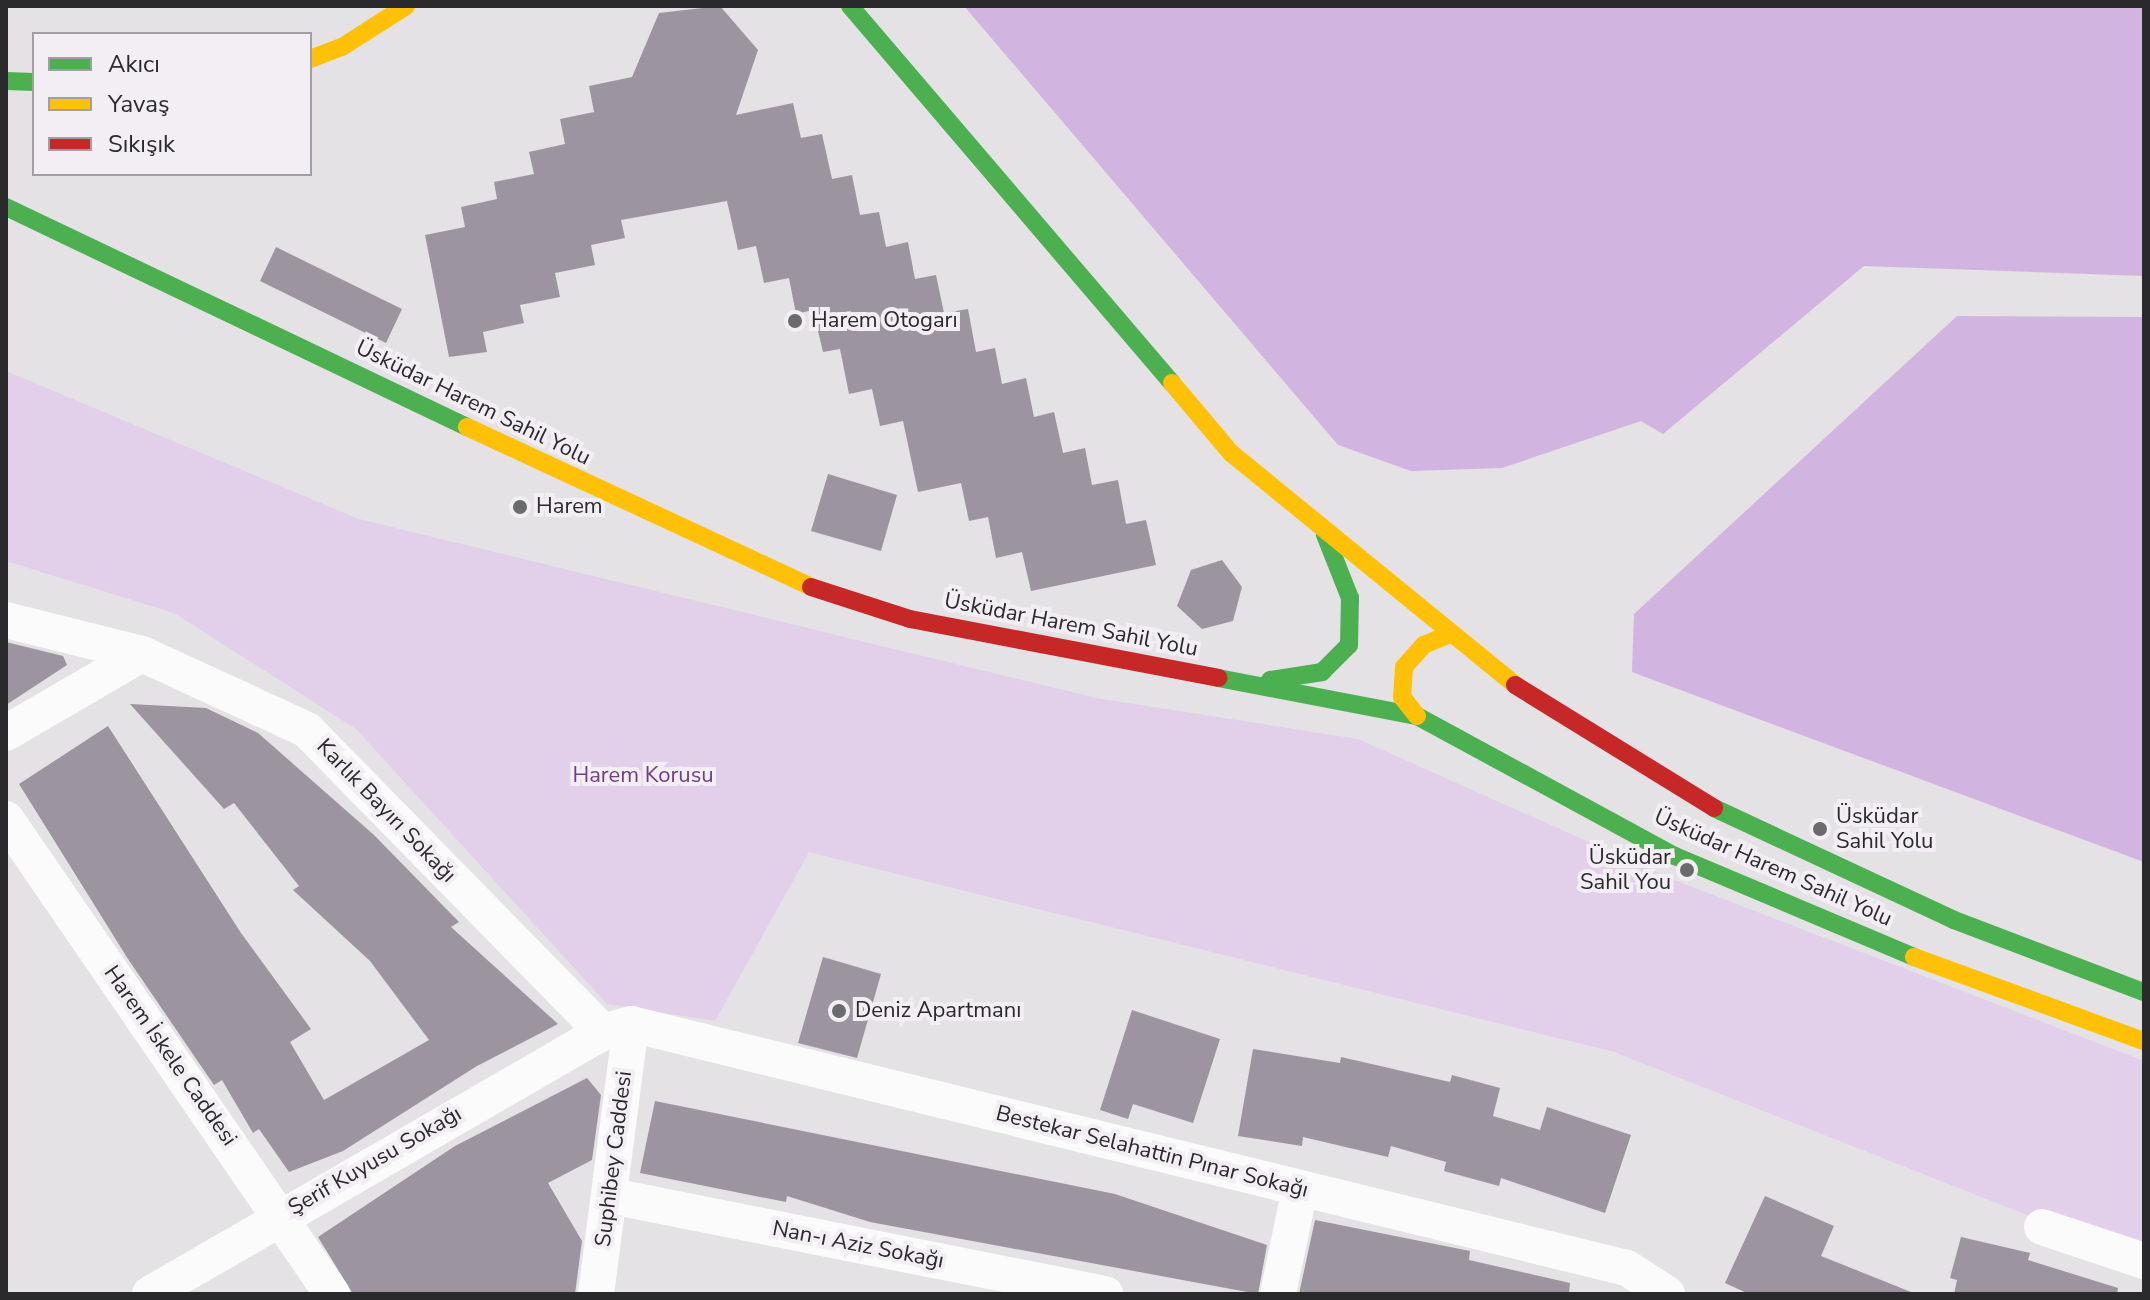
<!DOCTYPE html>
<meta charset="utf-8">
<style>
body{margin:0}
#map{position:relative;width:2150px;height:1300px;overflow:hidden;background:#e4e2e5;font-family:"Nunito Sans",sans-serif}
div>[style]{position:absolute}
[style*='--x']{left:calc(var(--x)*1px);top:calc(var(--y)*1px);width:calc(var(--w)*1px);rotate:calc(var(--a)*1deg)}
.green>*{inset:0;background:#e2d0eb}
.water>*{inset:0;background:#d1b4e0}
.building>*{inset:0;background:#9c95a0}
.street>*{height:36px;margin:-18px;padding:0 18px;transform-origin:18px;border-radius:18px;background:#fbfbfb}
.fast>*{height:18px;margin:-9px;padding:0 9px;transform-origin:9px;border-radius:9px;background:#4caf50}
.slow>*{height:18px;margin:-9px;padding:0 9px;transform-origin:9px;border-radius:9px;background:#ffc107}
.jam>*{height:18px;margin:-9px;padding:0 9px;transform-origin:9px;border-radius:9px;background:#c62828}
.dots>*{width:22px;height:22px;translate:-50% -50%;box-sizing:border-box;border:4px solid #f2eef4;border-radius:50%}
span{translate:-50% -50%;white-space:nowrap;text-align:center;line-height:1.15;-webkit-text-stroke:8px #f2eef4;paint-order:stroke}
.poi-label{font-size:22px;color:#2a292b}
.left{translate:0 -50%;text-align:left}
.right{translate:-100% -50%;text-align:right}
.street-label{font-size:22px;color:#2a292b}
.park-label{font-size:22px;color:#6f3e87}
.frame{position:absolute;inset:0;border:8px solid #2a292b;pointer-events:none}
.legend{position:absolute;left:32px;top:32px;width:280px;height:144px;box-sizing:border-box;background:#f2eef4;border:2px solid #a29fa4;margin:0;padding:10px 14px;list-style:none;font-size:24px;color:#2a292b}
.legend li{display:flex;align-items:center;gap:16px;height:40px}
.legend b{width:40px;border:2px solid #a29fa4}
</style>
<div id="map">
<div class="green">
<div style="clip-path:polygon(6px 371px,359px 519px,1096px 698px,1358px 739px,1672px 879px,2144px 1061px,2144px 1253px,2027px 1215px,1614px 1052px,809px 852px,715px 1021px,607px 1004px,356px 729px,174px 613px,6px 561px)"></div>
</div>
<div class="water">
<div style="clip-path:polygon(964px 6px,2144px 6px,2144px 276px,1864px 266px,1663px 434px,1641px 421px,1502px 468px,1411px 471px,1338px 445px)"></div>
<div style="clip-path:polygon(1957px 316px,2144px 317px,2144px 862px,1632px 672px,1634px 614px)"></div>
</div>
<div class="building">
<div style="clip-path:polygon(720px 6px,758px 50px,736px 115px,793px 103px,801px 138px,822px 134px,832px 179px,852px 175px,860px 215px,879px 212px,886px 247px,908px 242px,915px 279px,936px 275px,944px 313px,968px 309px,976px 352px,995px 348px,1002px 384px,1026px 378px,1034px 417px,1054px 412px,1063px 453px,1085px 448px,1092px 485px,1118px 480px,1126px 524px,1146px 520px,1156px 565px,1031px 591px,1022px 552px,996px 558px,988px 517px,969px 521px,961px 483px,918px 492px,903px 421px,880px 426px,872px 389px,849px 394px,840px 349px,823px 352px,813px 310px,796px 314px,789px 278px,764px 283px,756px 246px,738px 250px,727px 201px,621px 220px,625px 238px,591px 245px,595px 265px,555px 273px,560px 297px,520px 305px,524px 323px,483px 332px,487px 352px,449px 357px,425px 235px,465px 227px,461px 207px,497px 199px,494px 182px,534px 174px,529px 152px,565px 144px,560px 119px,594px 112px,589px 86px,632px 77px,659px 13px)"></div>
<div style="clip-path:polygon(276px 247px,402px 309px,386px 343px,260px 281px)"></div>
<div style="clip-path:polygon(828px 474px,897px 495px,881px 551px,811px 531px)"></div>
<div style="clip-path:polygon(1222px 560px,1242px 587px,1233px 621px,1202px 629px,1177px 606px,1191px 570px)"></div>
<div style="clip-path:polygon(6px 642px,63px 656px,67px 665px,6px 705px)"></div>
<div style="clip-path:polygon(130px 704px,206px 708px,258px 733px,374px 835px,459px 922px,451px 927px,558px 1024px,477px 1066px,343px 1151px,289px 1172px,259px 1129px,253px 1133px,222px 1080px,214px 1085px,128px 959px,19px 784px,108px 726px,241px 933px,311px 1029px,290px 1042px,324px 1100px,429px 1040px,370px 961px,293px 890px,299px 886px,234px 803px,224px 809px)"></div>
<div style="clip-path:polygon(823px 957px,881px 974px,857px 1058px,798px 1043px)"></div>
<div style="clip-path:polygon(1132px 1010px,1220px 1039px,1193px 1123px,1133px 1104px,1128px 1119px,1100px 1110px)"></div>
<div style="clip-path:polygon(1253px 1049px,1340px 1063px,1341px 1057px,1450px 1082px,1452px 1075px,1500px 1088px,1493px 1116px,1540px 1130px,1547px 1107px,1631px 1135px,1605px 1213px,1501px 1178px,1499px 1186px,1444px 1171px,1446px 1162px,1391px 1146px,1388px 1157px,1303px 1137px,1302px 1146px,1238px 1136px)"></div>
<div style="clip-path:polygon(587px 1078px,601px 1095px,592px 1160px,548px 1183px,582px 1241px,575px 1294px,353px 1294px,318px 1237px,455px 1146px)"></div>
<div style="clip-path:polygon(655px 1101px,1115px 1194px,1267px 1245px,1258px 1294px,870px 1222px,787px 1196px,786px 1202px,640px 1173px)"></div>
<div style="clip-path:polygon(1765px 1196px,1834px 1226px,1821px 1256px,1916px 1294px,1749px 1294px,1725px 1283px)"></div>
<div style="clip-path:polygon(1315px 1220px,1470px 1251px,1469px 1260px,1570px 1283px,1569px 1294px,1299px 1294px)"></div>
<div style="clip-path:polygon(1961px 1237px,2030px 1253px,2028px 1260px,2118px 1288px,2117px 1294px,1954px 1294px,1957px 1280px,1950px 1278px)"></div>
</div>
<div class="street">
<div style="--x:6;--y:620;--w:140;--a:14"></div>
<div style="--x:142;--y:654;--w:182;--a:24.7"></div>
<div style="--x:307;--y:730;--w:423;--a:45.6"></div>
<div style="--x:603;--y:1032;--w:29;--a:-16"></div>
<div style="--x:631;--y:1024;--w:1025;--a:13.77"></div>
<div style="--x:1627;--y:1268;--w:48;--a:33"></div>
<div style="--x:6;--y:733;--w:157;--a:-30.2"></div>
<div style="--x:6;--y:819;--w:576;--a:55.54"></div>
<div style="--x:611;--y:1196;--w:504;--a:11.22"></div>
<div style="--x:2042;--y:1227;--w:108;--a:18.4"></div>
<div style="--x:150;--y:1294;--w:523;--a:-30.04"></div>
<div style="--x:596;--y:1294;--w:272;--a:-82.6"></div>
<div style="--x:1278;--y:1294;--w:107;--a:-78.2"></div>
</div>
<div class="fast">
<div style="--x:850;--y:6;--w:496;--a:49.5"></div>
<div style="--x:6;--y:81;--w:28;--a:2"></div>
<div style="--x:6;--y:207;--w:511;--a:25.51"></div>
<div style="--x:1218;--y:678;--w:203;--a:10.8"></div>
<div style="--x:1417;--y:716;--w:294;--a:28.5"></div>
<div style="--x:1675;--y:856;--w:259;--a:22.9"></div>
<div style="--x:1270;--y:680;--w:53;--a:-8.7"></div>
<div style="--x:1322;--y:672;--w:38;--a:-45"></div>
<div style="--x:1349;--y:645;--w:47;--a:-88.8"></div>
<div style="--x:1350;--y:598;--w:68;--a:-111.6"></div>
<div style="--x:1714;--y:808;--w:265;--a:25"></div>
<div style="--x:1954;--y:920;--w:203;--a:20.8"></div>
</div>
<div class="slow">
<div style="--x:310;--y:59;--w:34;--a:-21"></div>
<div style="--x:342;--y:47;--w:76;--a:-32.6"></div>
<div style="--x:1172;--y:383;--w:92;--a:49.9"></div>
<div style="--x:1231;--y:453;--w:367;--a:39.2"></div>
<div style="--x:467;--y:427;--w:379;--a:24.9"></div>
<div style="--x:1417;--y:716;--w:24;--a:-128"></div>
<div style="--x:1402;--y:697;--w:30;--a:-86"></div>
<div style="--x:1404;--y:667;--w:30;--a:-48"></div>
<div style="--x:1424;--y:645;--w:30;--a:-23"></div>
<div style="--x:1914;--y:957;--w:245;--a:20.1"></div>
</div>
<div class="jam">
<div style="--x:811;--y:587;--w:104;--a:17.9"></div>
<div style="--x:910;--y:619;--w:314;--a:10.8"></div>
<div style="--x:1515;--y:685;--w:234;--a:31.7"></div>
</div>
<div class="dots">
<div style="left:795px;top:321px;background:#6b6a6c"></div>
<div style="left:520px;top:507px;background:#6b6a6c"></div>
<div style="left:1820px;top:829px;background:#6b6a6c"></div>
<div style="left:1687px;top:870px;background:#6b6a6c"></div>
<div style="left:839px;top:1011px;background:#6b6a6c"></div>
</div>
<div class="poi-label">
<span class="left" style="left:811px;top:321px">Harem Otogarı</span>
<span class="left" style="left:536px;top:507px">Harem</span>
<span class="left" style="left:1836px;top:829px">Üsküdar<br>Sahil Yolu</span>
<span class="right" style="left:1671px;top:870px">Üsküdar<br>Sahil You</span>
<span class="left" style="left:855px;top:1011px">Deniz Apartmanı</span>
</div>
<div class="street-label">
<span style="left:473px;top:403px;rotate:26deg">Üsküdar Harem Sahil Yolu</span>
<span style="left:1071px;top:625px;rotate:11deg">Üsküdar Harem Sahil Yolu</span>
<span style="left:386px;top:811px;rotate:46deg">Karlık Bayırı Sokağı</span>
<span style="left:1773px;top:868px;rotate:24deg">Üsküdar Harem Sahil Yolu</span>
<span style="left:170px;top:1056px;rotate:55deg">Harem İskele Caddesi</span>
<span style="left:1152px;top:1152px;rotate:14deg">Bestekar Selahattin Pınar Sokağı</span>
<span style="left:614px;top:1159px;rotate:-83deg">Suphibey Caddesi</span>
<span style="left:375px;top:1161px;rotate:-30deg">Şerif Kuyusu Sokağı</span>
<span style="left:858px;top:1245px;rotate:11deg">Nan-ı Aziz Sokağı</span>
</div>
<div class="park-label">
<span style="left:643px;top:776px">Harem Korusu</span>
</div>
<div class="frame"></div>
<ul class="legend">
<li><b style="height:10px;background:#4caf50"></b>Akıcı</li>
<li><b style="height:10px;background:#ffc107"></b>Yavaş</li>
<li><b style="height:10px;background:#c62828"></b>Sıkışık</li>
</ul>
</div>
